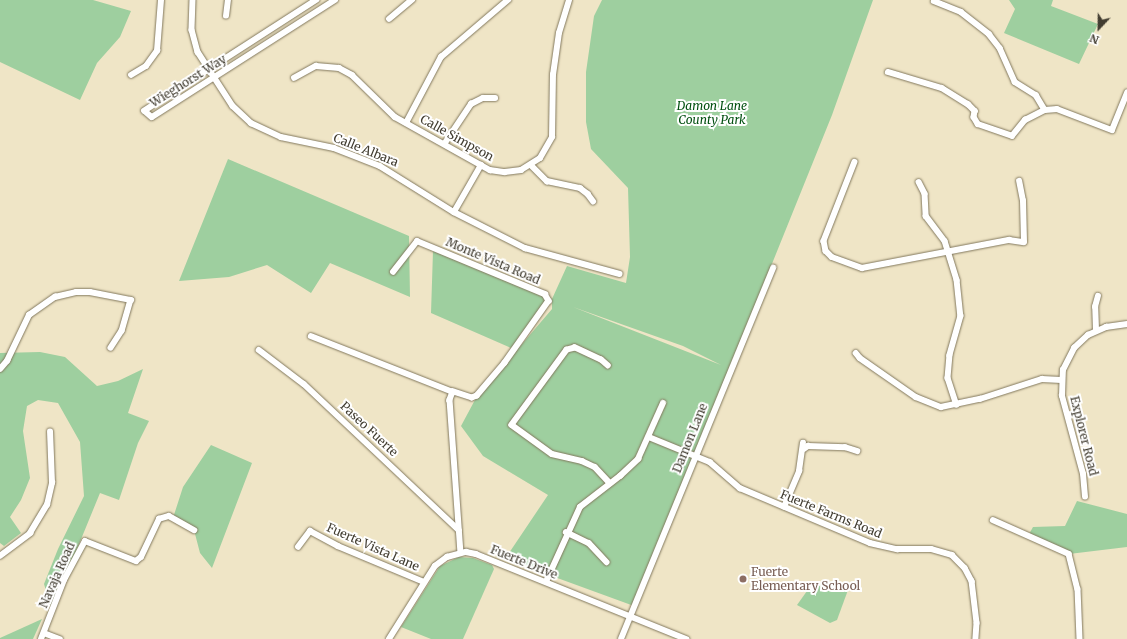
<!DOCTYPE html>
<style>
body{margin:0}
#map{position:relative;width:1127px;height:639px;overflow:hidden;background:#efe5c6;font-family:Merriweather,serif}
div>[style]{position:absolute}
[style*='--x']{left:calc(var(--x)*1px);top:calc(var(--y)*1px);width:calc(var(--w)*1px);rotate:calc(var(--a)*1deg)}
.green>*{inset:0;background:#9ecf9f}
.roads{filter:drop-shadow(0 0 1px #82785d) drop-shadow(0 0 1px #82785d)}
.minor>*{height:5.5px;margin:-2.75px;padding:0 2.75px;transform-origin:2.75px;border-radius:2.75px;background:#fff}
.dots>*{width:11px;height:11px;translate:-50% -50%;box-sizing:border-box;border:2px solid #fff;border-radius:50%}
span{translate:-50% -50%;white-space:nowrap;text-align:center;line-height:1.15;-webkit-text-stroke:4px #fff;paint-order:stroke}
.street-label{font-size:12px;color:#413c30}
.park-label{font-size:12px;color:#004f0f;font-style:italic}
.education-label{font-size:12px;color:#785e54}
.left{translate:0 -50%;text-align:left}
.north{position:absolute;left:1079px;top:8px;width:40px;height:40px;-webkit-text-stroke:3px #fff;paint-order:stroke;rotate:202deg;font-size:11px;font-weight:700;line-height:16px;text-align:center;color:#413c30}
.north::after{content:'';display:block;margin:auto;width:14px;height:18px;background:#413c30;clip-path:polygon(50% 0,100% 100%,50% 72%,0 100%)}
</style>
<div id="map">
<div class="green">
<div style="clip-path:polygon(0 0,93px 0,131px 11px,120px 37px,97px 63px,80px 100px,0 62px)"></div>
<div style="clip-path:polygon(evenodd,602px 0,873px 0,832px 115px,634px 606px,505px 559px,548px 495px,483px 456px,461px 426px,476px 398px,552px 309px,552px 300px,511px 348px,431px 313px,433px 251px,552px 299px,567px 266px,626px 283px,630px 257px,628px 188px,591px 149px,586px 122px,586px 72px,594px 16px,602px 0,573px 307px,683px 346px,721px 365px,573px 307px)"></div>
<div style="clip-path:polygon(1009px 0,1053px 0,1051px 6px,1098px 24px,1079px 64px,1004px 33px,1015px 9px)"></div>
<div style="clip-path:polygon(228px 159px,409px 236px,410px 297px,330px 263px,311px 293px,267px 265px,229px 277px,179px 281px)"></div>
<div style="clip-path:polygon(40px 352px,65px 357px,97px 386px,118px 381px,143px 369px,128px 413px,149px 421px,138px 443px,119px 500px,100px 493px,52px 610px,44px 584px,58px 549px,84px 496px,80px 442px,58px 403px,38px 400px,27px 406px,23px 431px,30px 478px,21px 500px,10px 517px,21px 533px,4px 546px,0 543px,0 353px)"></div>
<div style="clip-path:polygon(211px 445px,252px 463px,212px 568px,200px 553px,194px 530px,173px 518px,183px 487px)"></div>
<div style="clip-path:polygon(1077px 501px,1127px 514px,1127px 547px,1069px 554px,1028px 536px,1033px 527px,1065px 526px)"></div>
<div style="clip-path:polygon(459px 557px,473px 558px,492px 565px,494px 569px,463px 639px,431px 639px,401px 627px,440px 566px)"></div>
<div style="clip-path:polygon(828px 585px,848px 590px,837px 620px,830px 623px,797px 605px,807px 591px,817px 586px)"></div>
<div style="clip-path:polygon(42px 619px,33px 639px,0 639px,0 638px)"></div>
</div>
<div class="roads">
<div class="minor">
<div style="--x:193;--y:0;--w:30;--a:92"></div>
<div style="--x:192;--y:30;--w:23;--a:75"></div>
<div style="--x:198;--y:52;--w:64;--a:57.1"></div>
<div style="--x:233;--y:106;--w:25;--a:43"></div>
<div style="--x:251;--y:123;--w:33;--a:25"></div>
<div style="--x:281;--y:137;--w:54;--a:11.7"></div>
<div style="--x:334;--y:148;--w:49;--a:21.4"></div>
<div style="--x:380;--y:166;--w:87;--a:31.9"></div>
<div style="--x:454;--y:212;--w:80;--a:26.9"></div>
<div style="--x:525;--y:248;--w:98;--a:15.3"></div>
<div style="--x:317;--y:0;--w:205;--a:147.2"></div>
<div style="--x:145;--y:111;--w:9;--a:41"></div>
<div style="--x:152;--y:117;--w:217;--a:-32.6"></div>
<div style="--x:934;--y:1;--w:29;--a:22"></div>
<div style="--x:961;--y:12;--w:36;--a:38"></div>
<div style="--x:989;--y:34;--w:18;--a:52"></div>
<div style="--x:1000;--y:48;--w:37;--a:66"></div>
<div style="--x:1015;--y:82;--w:25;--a:32"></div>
<div style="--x:1036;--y:95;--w:17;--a:59"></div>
<div style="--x:226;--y:16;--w:16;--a:-83"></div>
<div style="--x:389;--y:19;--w:30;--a:-40"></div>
<div style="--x:888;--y:72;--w:56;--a:16.5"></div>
<div style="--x:942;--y:88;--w:31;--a:32"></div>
<div style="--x:968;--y:104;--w:10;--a:45"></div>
<div style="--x:975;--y:111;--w:6;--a:99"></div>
<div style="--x:974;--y:117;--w:8;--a:60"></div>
<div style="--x:978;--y:124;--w:36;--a:19"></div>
<div style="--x:1012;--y:136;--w:21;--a:-51"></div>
<div style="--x:1025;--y:120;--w:22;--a:-27"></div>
<div style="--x:1045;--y:110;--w:12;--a:-5"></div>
<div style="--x:1057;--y:109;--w:59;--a:20.9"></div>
<div style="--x:1112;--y:130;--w:40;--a:-68"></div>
<div style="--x:131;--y:75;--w:17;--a:-31"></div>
<div style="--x:146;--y:66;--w:19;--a:-54"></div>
<div style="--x:157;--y:51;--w:51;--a:-85.5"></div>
<div style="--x:294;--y:78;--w:25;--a:-29"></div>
<div style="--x:316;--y:66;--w:23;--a:5"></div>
<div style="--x:339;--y:68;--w:15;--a:28"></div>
<div style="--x:352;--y:75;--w:60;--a:44.3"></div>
<div style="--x:395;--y:117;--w:109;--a:29.2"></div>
<div style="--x:490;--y:170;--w:15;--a:8"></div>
<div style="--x:505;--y:172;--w:16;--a:-7"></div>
<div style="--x:521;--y:170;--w:22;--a:-32"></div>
<div style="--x:540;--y:158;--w:24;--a:-60"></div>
<div style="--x:552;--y:137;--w:62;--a:-89.1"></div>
<div style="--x:553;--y:75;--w:42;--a:-81.9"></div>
<div style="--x:559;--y:33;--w:34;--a:-73"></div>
<div style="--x:406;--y:123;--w:75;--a:-62.1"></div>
<div style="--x:441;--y:57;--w:88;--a:-40.4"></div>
<div style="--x:445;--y:143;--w:47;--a:-56.3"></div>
<div style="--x:471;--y:104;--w:13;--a:-27"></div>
<div style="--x:483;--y:98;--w:12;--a:0"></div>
<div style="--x:855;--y:162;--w:85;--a:111.4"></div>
<div style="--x:824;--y:241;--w:10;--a:79"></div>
<div style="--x:826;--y:251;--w:8;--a:45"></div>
<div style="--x:832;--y:257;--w:32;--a:20"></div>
<div style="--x:862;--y:268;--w:150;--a:-10.8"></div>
<div style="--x:1009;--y:240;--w:15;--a:8"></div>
<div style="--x:1024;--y:242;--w:41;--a:-91.4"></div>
<div style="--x:1023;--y:201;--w:20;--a:-101"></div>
<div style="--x:531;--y:165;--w:23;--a:45"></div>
<div style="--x:547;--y:181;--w:34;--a:12"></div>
<div style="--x:580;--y:188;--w:10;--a:37"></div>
<div style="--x:588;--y:194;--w:9;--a:54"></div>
<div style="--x:919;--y:182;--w:13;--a:63"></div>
<div style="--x:925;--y:194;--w:22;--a:87"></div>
<div style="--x:926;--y:216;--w:31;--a:53"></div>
<div style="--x:945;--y:241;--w:41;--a:72.9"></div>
<div style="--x:957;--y:280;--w:36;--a:84"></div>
<div style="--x:961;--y:316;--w:41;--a:105.8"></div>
<div style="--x:950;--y:355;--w:23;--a:95"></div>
<div style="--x:948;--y:378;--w:28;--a:72"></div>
<div style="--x:454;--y:212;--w:54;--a:-60.1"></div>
<div style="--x:393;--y:272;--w:39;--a:-52"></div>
<div style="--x:417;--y:241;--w:139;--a:22.5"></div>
<div style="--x:545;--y:294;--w:8;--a:60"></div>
<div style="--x:549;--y:301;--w:76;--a:125.4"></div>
<div style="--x:505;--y:363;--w:43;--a:130.3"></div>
<div style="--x:477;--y:396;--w:5;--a:158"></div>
<div style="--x:472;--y:398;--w:20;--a:-162"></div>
<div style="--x:453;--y:392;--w:9;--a:111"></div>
<div style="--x:450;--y:400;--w:152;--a:85.9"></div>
<div style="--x:1096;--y:330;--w:23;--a:-92"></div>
<div style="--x:1095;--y:307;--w:11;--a:-75"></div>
<div style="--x:311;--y:336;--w:153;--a:21.5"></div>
<div style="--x:259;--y:350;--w:56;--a:37.1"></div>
<div style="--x:304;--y:384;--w:213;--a:43.3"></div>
<div style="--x:856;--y:353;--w:6;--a:51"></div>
<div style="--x:860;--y:358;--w:68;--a:34.9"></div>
<div style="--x:916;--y:397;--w:27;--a:22"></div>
<div style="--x:941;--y:407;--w:40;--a:-12"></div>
<div style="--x:980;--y:399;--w:65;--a:-17.9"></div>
<div style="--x:1042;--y:379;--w:19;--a:3"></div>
<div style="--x:608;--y:366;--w:9;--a:-139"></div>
<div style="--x:601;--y:360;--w:29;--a:-155"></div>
<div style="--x:575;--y:348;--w:8;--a:166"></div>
<div style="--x:567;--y:350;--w:93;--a:126.3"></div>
<div style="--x:512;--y:425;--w:49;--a:35.9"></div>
<div style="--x:552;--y:454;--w:31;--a:13"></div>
<div style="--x:582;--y:461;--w:14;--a:25"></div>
<div style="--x:595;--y:467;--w:22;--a:47"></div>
<div style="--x:0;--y:369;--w:11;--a:-49"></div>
<div style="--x:7;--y:361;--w:51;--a:-64.4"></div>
<div style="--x:29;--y:315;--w:32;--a:-35"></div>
<div style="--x:55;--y:297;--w:22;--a:-13"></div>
<div style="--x:76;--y:292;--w:14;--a:0"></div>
<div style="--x:90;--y:292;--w:42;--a:11"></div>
<div style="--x:131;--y:300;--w:32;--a:106"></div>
<div style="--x:122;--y:331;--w:20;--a:123"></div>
<div style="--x:649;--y:437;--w:66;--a:22.3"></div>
<div style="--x:710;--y:462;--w:40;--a:41"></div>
<div style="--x:740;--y:488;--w:141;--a:22.9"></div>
<div style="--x:870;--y:543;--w:28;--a:13"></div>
<div style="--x:897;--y:549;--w:34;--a:0"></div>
<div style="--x:931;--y:549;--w:22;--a:16"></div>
<div style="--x:952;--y:555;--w:18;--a:45"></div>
<div style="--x:965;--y:568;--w:15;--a:62"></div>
<div style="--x:972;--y:581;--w:42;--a:83.2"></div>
<div style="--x:977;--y:623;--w:16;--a:94"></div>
<div style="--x:804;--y:449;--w:5;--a:-37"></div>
<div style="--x:808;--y:446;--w:37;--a:2"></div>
<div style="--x:845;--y:447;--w:13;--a:18"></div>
<div style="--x:1085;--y:497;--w:23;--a:-95"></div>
<div style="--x:1083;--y:474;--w:81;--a:-105.1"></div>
<div style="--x:1062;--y:396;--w:26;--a:-88"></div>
<div style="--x:1063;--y:370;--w:25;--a:-63"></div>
<div style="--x:1074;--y:348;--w:19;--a:-43"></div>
<div style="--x:1088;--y:335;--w:20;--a:-24"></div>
<div style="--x:1106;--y:327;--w:21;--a:-8"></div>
<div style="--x:784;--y:507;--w:39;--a:-67"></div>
<div style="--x:799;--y:471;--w:28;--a:-82"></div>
<div style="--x:993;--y:520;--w:83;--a:24.1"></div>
<div style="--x:1069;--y:554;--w:36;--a:76"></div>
<div style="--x:1078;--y:589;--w:50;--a:87.7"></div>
<div style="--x:566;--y:532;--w:25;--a:26"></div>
<div style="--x:589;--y:543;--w:26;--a:47"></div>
<div style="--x:298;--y:547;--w:20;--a:-53"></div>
<div style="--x:310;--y:531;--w:32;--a:28"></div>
<div style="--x:338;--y:546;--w:93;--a:22.7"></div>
<div style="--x:0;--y:556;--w:38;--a:-37"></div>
<div style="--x:30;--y:533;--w:33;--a:-59"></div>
<div style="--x:47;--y:505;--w:23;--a:-77"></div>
<div style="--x:52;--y:483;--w:51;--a:-92.2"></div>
<div style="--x:546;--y:582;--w:82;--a:-65.6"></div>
<div style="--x:580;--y:507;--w:51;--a:-37.8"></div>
<div style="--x:620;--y:476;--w:25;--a:-43"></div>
<div style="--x:638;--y:459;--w:61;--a:-65.9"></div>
<div style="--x:44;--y:633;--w:17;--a:21"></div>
<div style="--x:41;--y:639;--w:63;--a:-68.7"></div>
<div style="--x:64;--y:580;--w:44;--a:-61.7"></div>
<div style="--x:85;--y:541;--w:55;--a:21.4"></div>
<div style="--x:136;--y:561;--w:6;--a:-39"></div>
<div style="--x:141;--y:557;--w:42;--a:-64.7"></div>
<div style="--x:159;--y:519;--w:10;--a:-17"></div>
<div style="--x:169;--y:516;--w:29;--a:29"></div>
<div style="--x:389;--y:639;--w:86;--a:-57.8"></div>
<div style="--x:435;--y:566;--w:15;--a:-37"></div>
<div style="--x:447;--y:557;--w:20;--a:-15"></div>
<div style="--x:466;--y:552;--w:10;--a:11"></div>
<div style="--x:476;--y:554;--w:227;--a:22"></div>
<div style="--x:621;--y:639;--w:401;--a:-67.7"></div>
</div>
</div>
<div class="dots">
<div style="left:743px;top:579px;background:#8d6e63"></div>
</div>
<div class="street-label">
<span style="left:188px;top:81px;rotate:-32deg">Wieghorst Way</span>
<span style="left:457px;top:138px;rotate:29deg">Calle Simpson</span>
<span style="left:366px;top:150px;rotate:22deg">Calle Albara</span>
<span style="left:493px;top:261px;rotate:23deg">Monte Vista Road</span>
<span style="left:369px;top:429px;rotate:43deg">Paseo Fuerte</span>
<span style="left:1084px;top:436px;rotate:76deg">Explorer Road</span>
<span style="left:690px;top:438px;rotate:-68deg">Damon Lane</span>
<span style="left:831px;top:514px;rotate:22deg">Fuerte Farms Road</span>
<span style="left:373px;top:547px;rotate:24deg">Fuerte Vista Lane</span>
<span style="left:524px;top:562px;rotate:22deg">Fuerte Drive</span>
<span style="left:57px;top:575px;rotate:-66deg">Navaja Road</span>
</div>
<div class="park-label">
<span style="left:712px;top:113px">Damon Lane<br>County Park</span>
</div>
<div class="education-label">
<span class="left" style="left:751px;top:579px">Fuerte<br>Elementary School</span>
</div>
<div class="north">N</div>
</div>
